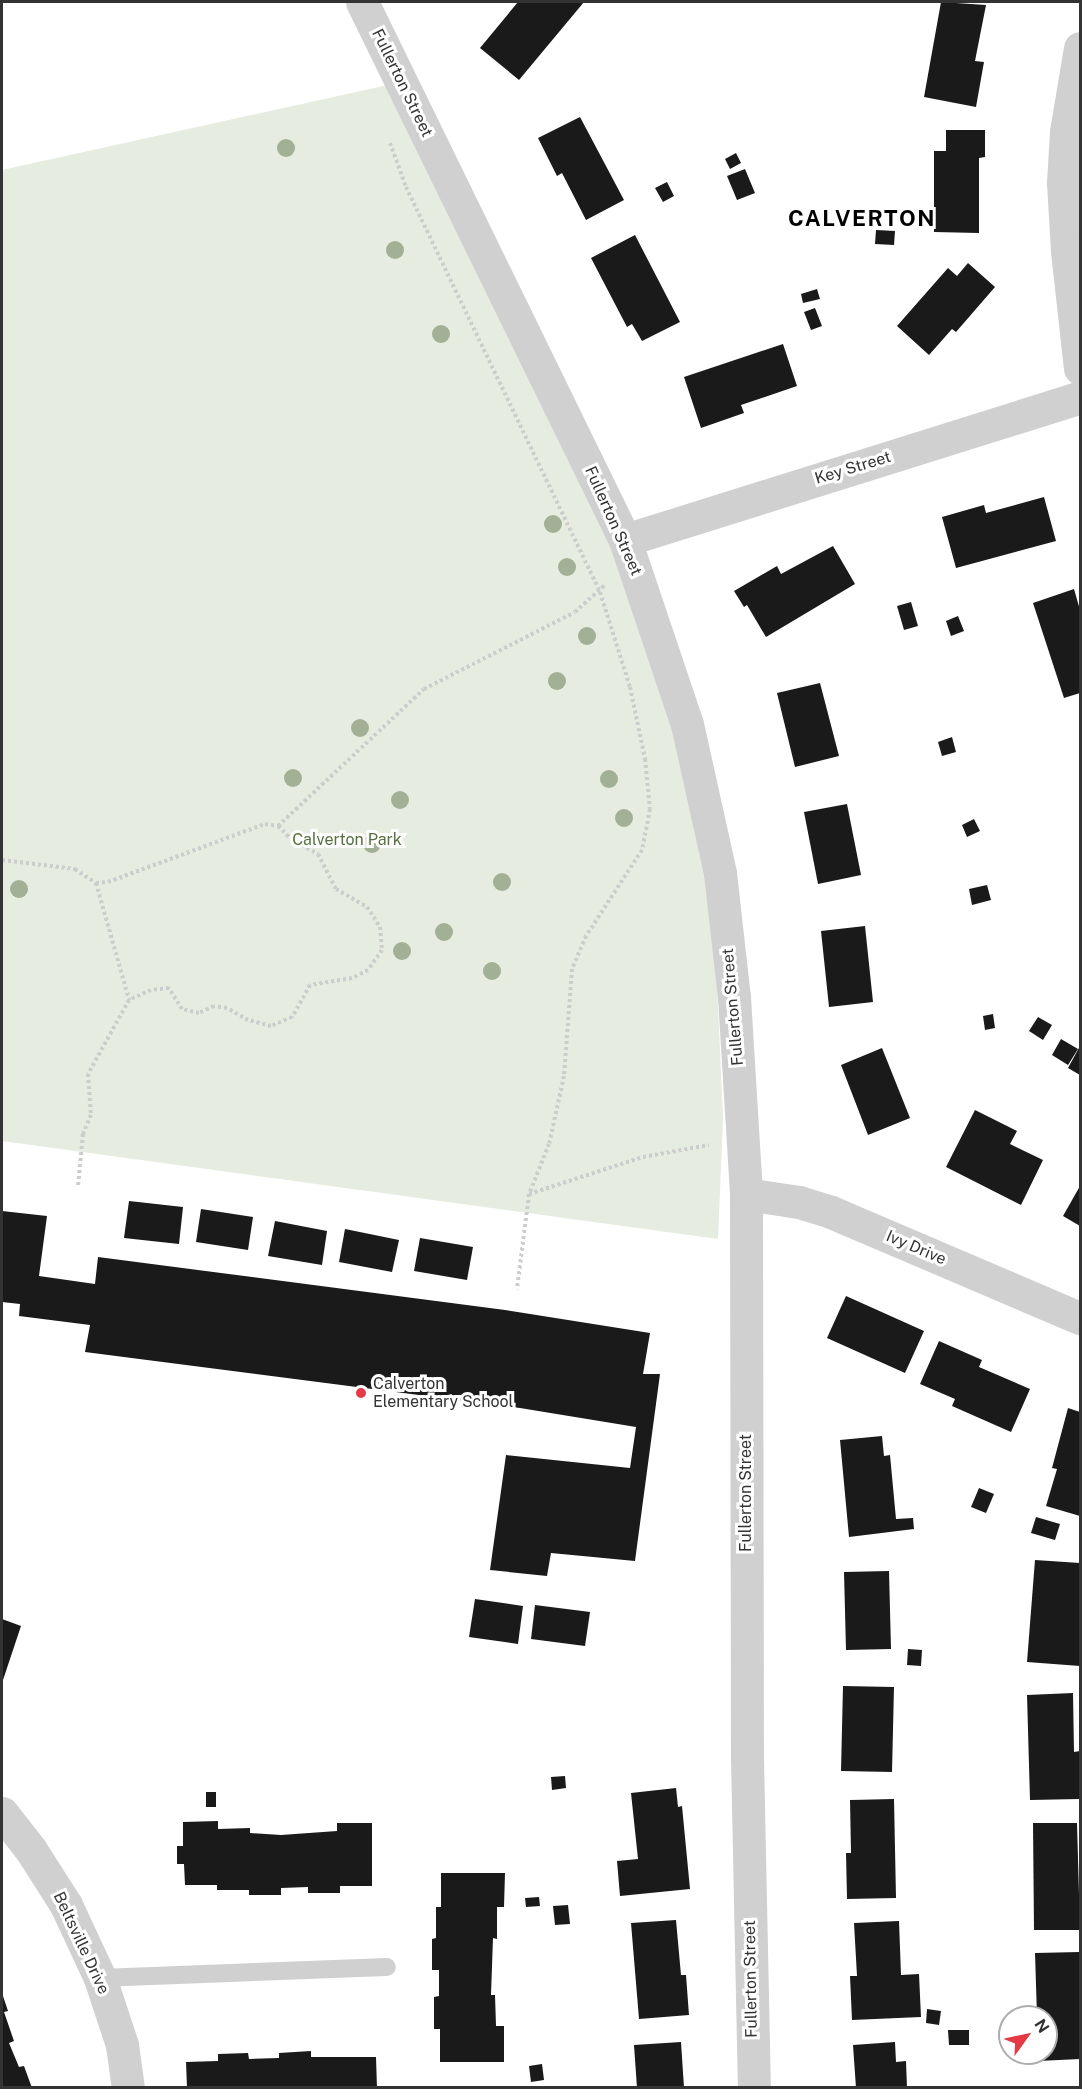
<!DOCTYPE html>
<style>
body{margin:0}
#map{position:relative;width:1082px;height:2089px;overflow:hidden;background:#fff;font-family:"Public Sans",sans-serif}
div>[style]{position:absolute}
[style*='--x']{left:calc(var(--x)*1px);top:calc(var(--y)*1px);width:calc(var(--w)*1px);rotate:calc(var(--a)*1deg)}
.green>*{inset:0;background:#e6ecdf}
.building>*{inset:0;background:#1a1a1a}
.path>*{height:4px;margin-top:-2px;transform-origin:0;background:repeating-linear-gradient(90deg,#cdcdcd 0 3px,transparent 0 6px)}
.lane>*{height:18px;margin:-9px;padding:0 9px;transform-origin:9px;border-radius:9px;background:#d0d0d0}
.street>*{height:33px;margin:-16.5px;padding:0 16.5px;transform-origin:16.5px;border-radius:16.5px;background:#d0d0d0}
.trees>*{width:18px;height:18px;margin:-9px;border-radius:50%;background:#a2b095}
.dots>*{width:16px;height:16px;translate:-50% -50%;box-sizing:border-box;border:3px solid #fff;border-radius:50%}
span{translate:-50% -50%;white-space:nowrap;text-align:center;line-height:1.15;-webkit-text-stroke:6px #fff;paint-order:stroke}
.street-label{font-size:16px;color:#333}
.park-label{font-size:16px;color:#56703f}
.poi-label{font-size:16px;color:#333}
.left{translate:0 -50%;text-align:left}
.district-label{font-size:22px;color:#000;font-weight:700;letter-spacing:1.5px}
.frame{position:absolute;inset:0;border:3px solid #333;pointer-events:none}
.north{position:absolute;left:998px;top:2005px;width:60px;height:60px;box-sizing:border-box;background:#fff;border:2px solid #adadad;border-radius:50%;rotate:57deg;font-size:16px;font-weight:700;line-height:24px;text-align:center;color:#333}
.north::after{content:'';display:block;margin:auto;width:21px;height:27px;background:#e63946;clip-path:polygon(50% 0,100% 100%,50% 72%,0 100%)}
</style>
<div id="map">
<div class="green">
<div style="clip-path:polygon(388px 85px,609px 542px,665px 693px,707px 882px,716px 960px,723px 1119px,718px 1239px,2px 1141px,2px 170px)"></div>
</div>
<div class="building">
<div style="clip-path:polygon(518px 2px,584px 2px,519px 80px,480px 48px)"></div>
<div style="clip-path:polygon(941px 2px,986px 5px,975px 61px,984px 62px,976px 107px,924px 97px)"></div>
<div style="clip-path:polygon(580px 117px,624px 200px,586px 220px,562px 173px,557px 176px,538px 138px)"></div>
<div style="clip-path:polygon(946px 130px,985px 130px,985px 157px,979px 158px,979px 233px,934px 232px,934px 151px,946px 151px)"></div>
<div style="clip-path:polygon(736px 153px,741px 163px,730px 169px,725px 159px)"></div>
<div style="clip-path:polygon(745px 169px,755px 193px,737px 200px,727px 176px)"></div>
<div style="clip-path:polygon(667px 182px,674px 196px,663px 202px,655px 188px)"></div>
<div style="clip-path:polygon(876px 230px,895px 231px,894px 245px,875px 244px)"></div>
<div style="clip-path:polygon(635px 235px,680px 322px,642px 341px,632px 324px,627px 327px,591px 258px)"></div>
<div style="clip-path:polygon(968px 263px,995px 287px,956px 332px,952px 329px,929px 355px,897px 326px,948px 268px,957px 276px)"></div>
<div style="clip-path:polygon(817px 289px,820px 299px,803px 303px,801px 294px)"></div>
<div style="clip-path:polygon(815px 308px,822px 326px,811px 330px,804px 312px)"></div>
<div style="clip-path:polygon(783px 344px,797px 386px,741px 405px,744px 413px,701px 428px,684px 377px)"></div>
<div style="clip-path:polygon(1044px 497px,1056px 541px,956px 568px,942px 517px,984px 505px,986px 513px)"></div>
<div style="clip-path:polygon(833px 546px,855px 584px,766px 637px,747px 605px,744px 607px,734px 591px,777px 566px,781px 574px)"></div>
<div style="clip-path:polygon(1074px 589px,1080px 610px,1080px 693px,1064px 698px,1033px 603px)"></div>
<div style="clip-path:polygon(911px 602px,918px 626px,904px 630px,897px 606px)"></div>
<div style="clip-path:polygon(958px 616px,964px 631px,951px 636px,946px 621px)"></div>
<div style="clip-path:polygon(820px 683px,839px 756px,795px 767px,777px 693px)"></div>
<div style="clip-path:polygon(952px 737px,956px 752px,942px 756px,938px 742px)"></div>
<div style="clip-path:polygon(847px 804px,861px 875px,818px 884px,804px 812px)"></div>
<div style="clip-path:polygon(974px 819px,980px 831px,967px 837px,962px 825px)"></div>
<div style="clip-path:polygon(987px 885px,991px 900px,972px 905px,969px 889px)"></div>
<div style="clip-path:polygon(865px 926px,873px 1002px,829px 1007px,821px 931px)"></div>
<div style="clip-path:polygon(993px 1014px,995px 1028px,985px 1030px,983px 1016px)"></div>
<div style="clip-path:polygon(1038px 1017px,1052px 1025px,1043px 1040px,1029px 1031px)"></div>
<div style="clip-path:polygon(1061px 1039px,1078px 1049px,1068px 1065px,1052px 1055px)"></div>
<div style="clip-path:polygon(1080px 1046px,1080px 1075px,1068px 1068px)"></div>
<div style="clip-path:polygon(882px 1048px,910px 1118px,868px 1135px,841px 1065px)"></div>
<div style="clip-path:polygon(975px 1110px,1017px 1131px,1010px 1144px,1043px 1160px,1021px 1205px,946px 1167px)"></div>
<div style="clip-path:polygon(1080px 1186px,1080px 1226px,1063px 1216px)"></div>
<div style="clip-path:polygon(129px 1201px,183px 1207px,179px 1244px,124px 1238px)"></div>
<div style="clip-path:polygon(201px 1209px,253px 1217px,248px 1250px,196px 1242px)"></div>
<div style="clip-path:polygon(2px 1211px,47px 1216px,39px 1276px,95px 1284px,98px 1257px,505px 1310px,650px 1333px,643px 1374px,660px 1374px,635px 1561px,551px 1553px,547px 1576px,490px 1570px,506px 1455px,630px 1468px,636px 1427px,520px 1408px,85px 1352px,90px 1325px,19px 1316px,20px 1304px,2px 1302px)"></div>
<div style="clip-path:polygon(275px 1221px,327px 1231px,322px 1265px,268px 1256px)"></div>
<div style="clip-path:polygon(345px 1229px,399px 1240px,392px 1272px,339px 1262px)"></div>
<div style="clip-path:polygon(420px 1238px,473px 1247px,467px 1280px,414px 1271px)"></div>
<div style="clip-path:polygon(846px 1296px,924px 1331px,905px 1373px,827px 1338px)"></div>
<div style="clip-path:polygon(939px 1341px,982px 1360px,979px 1367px,1030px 1389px,1011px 1432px,952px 1406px,955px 1399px,920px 1384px)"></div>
<div style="clip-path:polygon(1068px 1408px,1080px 1412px,1080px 1516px,1046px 1506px,1057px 1469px,1052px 1468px)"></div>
<div style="clip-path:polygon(882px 1436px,884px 1456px,890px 1455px,896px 1519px,913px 1518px,914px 1529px,849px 1537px,840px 1440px)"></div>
<div style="clip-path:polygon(979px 1488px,994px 1494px,986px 1513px,971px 1507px)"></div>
<div style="clip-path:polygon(1036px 1517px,1060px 1524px,1055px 1540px,1031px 1533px)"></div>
<div style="clip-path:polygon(1035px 1560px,1080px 1563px,1080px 1666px,1027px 1662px)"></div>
<div style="clip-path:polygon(889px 1571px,891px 1649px,846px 1650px,844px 1572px)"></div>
<div style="clip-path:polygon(475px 1599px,523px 1606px,518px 1644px,469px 1637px)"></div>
<div style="clip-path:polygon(535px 1605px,590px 1612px,585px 1646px,531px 1639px)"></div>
<div style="clip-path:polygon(2px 1619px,21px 1626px,2px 1683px)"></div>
<div style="clip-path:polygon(908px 1649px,922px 1650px,921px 1666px,907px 1665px)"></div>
<div style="clip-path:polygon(843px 1686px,894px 1687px,892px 1772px,841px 1771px)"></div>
<div style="clip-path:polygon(1073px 1693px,1074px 1752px,1080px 1751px,1080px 1799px,1030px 1800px,1027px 1695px)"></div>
<div style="clip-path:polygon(565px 1776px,566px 1788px,552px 1790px,551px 1777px)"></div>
<div style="clip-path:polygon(676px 1788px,678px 1807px,682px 1806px,690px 1889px,620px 1896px,617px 1861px,638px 1859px,631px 1793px)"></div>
<div style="clip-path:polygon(206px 1792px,216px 1792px,216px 1807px,206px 1807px)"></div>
<div style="clip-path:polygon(894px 1799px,896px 1898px,847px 1899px,846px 1853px,851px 1853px,850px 1800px)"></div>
<div style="clip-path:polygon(218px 1821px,218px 1829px,250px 1828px,250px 1833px,281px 1835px,337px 1831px,337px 1823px,372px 1823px,372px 1886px,340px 1886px,340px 1893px,308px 1893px,308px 1887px,281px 1888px,281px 1895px,249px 1895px,249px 1890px,217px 1890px,217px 1885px,185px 1885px,184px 1864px,177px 1864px,177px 1846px,183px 1846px,183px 1822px)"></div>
<div style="clip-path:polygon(1033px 1823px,1077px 1823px,1080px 1930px,1034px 1930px)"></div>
<div style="clip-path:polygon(441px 1873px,505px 1873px,504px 1907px,497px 1907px,497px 1939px,493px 1938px,491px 1995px,495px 1995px,496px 2026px,504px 2026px,504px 2062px,440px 2062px,440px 2029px,434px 2029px,434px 1997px,439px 1996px,439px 1970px,432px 1970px,432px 1939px,436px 1938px,436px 1907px,441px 1907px)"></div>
<div style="clip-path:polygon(539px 1897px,540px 1906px,526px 1907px,525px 1898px)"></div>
<div style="clip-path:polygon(568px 1905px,570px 1924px,555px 1925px,553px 1906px)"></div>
<div style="clip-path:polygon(676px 1920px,681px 1975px,686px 1975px,689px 2015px,639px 2019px,631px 1923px)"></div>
<div style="clip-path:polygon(899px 1921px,901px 1975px,919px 1974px,921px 2017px,852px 2020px,850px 1976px,857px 1976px,854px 1923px)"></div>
<div style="clip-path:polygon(1080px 1952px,1080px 2059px,1038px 2061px,1038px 2053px,1046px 2053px,1046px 2017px,1037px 2017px,1035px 1953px)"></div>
<div style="clip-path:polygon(2px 1993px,8px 2011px,4px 2012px,14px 2041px,9px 2043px,19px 2067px,24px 2066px,32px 2088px,2px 2088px)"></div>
<div style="clip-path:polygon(927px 2009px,941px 2011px,939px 2025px,926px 2023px)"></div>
<div style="clip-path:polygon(948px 2030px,969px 2030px,969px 2045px,949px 2045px)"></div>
<div style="clip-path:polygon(681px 2042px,684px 2088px,637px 2088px,634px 2045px)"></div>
<div style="clip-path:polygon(895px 2042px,896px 2062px,906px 2061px,907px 2088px,856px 2088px,853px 2045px)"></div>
<div style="clip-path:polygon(311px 2051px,311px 2057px,376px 2057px,377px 2088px,187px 2088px,186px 2062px,218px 2061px,218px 2054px,248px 2053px,249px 2059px,279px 2058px,279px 2053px)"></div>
<div style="clip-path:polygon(542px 2064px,544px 2080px,531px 2082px,529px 2066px)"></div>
</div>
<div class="path">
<div style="--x:390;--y:143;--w:47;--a:70"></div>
<div style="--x:406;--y:187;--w:449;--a:64.4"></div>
<div style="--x:600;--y:592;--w:100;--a:72.5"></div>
<div style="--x:630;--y:687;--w:74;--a:78.2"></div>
<div style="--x:645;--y:759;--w:50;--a:84.3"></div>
<div style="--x:650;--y:809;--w:42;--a:101"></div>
<div style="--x:642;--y:850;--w:103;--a:123.1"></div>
<div style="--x:586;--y:936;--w:36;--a:113"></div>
<div style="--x:572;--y:969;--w:107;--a:94.3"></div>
<div style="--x:564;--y:1076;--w:70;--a:102.4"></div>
<div style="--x:549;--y:1144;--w:54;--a:111.8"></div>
<div style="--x:529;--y:1194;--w:96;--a:97.2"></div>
<div style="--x:278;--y:826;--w:200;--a:-43.2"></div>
<div style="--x:424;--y:689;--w:169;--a:-27"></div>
<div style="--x:575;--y:612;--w:40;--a:-42"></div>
<div style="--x:2;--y:860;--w:74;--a:7"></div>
<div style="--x:75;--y:869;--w:25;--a:34"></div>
<div style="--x:96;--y:883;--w:12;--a:-5"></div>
<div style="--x:108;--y:882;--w:167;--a:-20.3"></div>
<div style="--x:265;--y:824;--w:13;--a:9"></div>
<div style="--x:278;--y:826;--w:18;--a:45"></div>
<div style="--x:291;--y:839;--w:31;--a:29"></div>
<div style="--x:318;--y:854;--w:39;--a:63"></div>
<div style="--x:336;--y:889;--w:36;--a:30"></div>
<div style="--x:367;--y:907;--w:24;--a:57"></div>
<div style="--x:380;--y:927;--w:23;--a:85"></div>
<div style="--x:382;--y:950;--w:24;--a:125"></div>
<div style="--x:368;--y:970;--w:18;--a:153"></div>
<div style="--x:352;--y:978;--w:43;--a:170.5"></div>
<div style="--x:310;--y:985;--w:37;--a:119"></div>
<div style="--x:292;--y:1017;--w:23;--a:157"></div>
<div style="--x:271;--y:1026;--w:24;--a:-165"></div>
<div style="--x:248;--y:1020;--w:24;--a:-150"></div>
<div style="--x:227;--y:1008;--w:13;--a:-171"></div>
<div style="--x:214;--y:1006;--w:17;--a:155"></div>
<div style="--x:199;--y:1013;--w:17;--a:-167"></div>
<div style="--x:182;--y:1009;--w:25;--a:-122"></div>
<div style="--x:169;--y:988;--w:18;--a:174"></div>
<div style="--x:151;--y:990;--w:24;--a:156"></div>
<div style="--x:129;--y:1000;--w:85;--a:119"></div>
<div style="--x:88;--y:1074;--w:41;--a:85.8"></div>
<div style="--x:91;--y:1115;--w:21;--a:113"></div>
<div style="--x:83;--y:1134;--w:52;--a:95.5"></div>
<div style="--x:96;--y:883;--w:122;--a:74.2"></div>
<div style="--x:529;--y:1194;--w:120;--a:-18"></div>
<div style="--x:643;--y:1157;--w:67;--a:-10.3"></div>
</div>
<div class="lane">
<div style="--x:100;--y:1978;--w:287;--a:-2.2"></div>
</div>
<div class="street">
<div style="--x:362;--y:2;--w:599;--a:63.95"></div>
<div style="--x:625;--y:540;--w:194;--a:71.4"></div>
<div style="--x:687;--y:724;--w:153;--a:77.5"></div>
<div style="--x:720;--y:873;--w:125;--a:83.6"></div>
<div style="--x:734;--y:997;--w:197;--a:86.5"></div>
<div style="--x:746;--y:1194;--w:564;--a:89.9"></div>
<div style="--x:747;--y:1758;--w:330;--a:88.8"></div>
<div style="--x:1080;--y:48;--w:85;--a:99.5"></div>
<div style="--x:1066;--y:132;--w:51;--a:93.4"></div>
<div style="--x:1063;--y:183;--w:68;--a:86.6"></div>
<div style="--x:1067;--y:251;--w:118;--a:83.7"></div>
<div style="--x:625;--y:540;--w:477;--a:-17.4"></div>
<div style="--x:746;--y:1194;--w:54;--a:8.6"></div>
<div style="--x:799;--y:1202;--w:34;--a:17"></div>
<div style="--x:831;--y:1212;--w:271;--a:23.1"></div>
<div style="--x:2;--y:1813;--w:47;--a:51.9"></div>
<div style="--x:31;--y:1850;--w:65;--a:57.5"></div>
<div style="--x:66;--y:1905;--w:81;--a:65"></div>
<div style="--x:100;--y:1978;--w:71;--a:71.8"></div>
<div style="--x:122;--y:2045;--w:43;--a:82.1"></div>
</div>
<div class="trees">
<div style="left:286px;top:148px"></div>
<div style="left:395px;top:250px"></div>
<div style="left:441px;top:334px"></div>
<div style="left:553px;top:524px"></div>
<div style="left:567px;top:567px"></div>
<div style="left:587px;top:636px"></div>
<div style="left:557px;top:681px"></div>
<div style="left:360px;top:728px"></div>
<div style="left:293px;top:778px"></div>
<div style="left:609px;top:779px"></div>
<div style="left:400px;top:800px"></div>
<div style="left:624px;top:818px"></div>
<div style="left:372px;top:844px"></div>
<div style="left:502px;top:882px"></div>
<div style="left:19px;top:889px"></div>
<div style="left:444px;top:932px"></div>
<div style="left:402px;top:951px"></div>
<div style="left:492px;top:971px"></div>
</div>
<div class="dots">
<div style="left:361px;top:1393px;background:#e63946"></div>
</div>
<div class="street-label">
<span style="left:402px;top:83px;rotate:64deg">Fullerton Street</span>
<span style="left:853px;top:468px;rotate:-17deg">Key Street</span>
<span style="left:613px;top:521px;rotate:66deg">Fullerton Street</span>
<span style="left:733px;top:1007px;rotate:-95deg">Fullerton Street</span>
<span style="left:916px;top:1248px;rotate:23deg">Ivy Drive</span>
<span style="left:746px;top:1493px;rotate:-90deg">Fullerton Street</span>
<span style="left:81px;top:1943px;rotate:65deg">Beltsville Drive</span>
<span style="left:751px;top:1979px;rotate:-91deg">Fullerton Street</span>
</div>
<div class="park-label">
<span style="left:347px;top:840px">Calverton Park</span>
</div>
<div class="poi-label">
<span class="left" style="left:373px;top:1393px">Calverton<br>Elementary School</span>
</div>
<div class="district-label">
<span style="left:862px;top:219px">CALVERTON</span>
</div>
<div class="frame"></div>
<div class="north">N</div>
</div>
